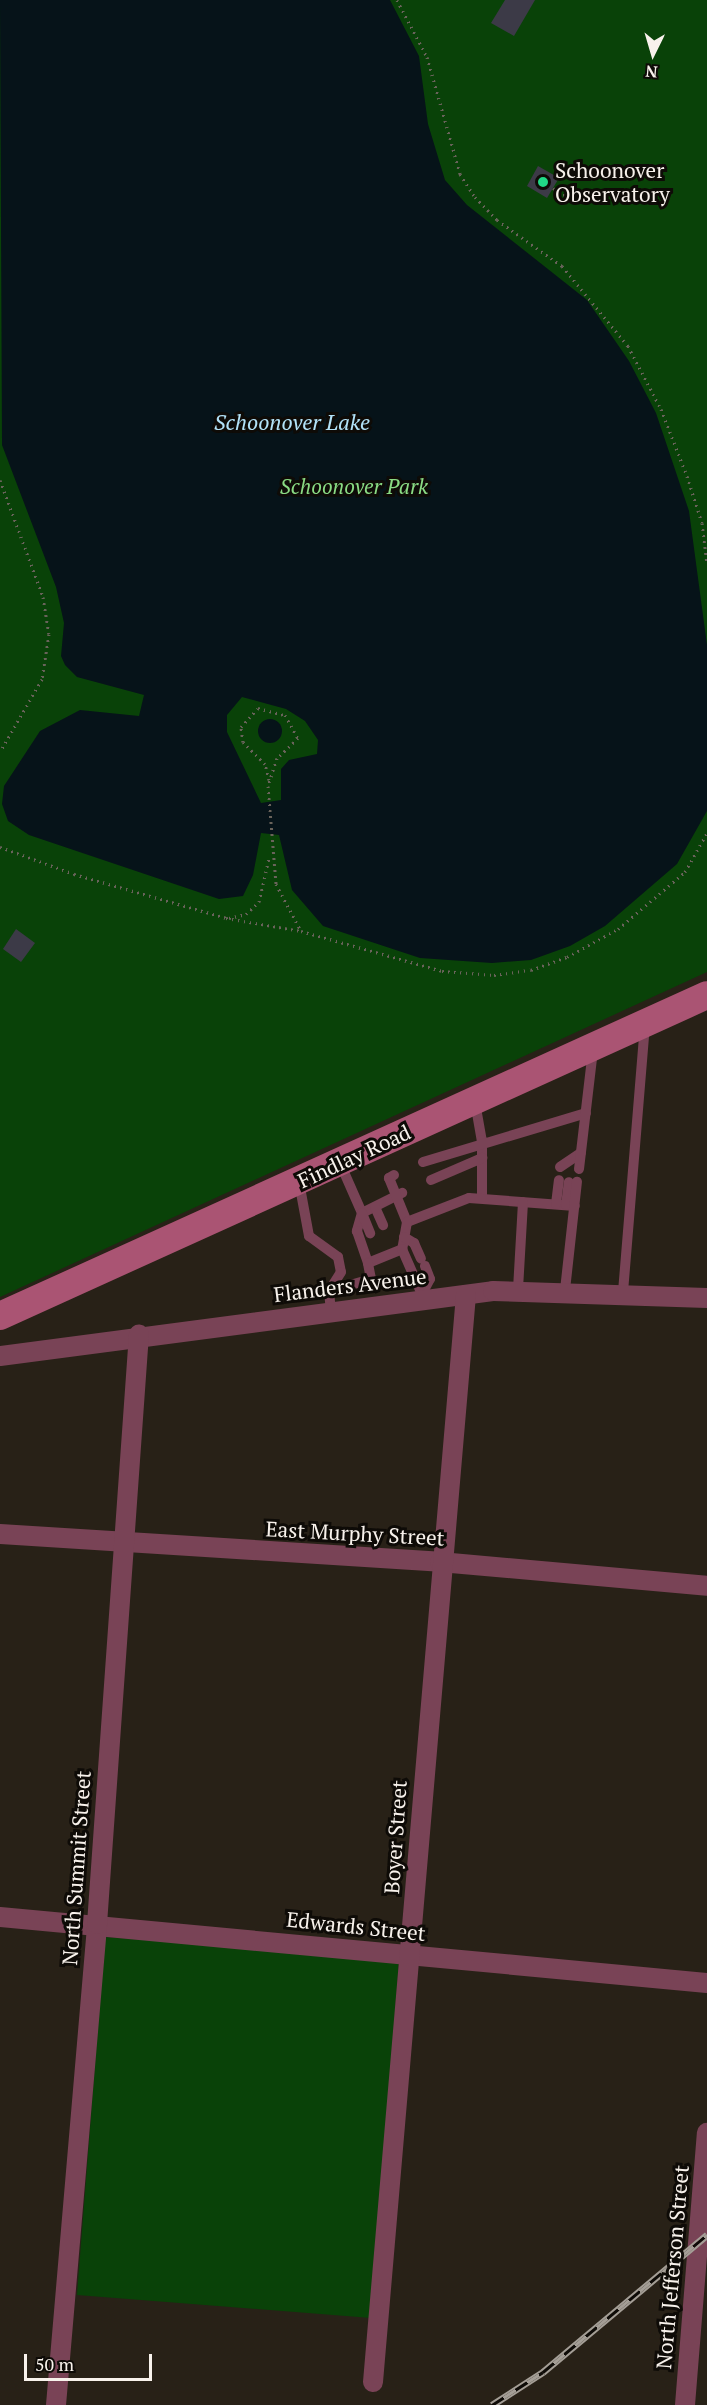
<!DOCTYPE html>
<style>
body{margin:0}
#map{position:relative;width:707px;height:2405px;overflow:hidden;background:#282117;font-family:"PT Serif",serif}
div>[style]{position:absolute}
[style*='--x']{left:calc(var(--x)*1px);top:calc(var(--y)*1px);width:calc(var(--w)*1px);rotate:calc(var(--a)*1deg)}
.green>*{inset:0;background:#094208}
.water>*{inset:0;background:#061319}
.round{border-radius:50%}
.building>*{inset:0;background:#3c3a47}
.path>*{height:3px;margin-top:-1.5px;transform-origin:0;background:repeating-linear-gradient(90deg,#6a635b 0 1.5px,transparent 0 6px)}
.service>*{height:10px;margin:-5px;padding:0 5px;transform-origin:5px;border-radius:5px;background:#794356}
.minor>*{height:20px;margin:-10px;padding:0 10px;transform-origin:10px;border-radius:10px;background:#794356}
.secondary>*{height:28px;margin:-14px;padding:0 14px;transform-origin:14px;border-radius:14px;background:#aa5473}
.rail>*{height:7px;margin-top:-3.5px;transform-origin:0;background:repeating-linear-gradient(90deg,#0e0b07 0 14px,#a49e96 0 28px);box-sizing:border-box;border-block:2px solid #a49e96}
.dots>*{width:16px;height:16px;translate:-50% -50%;box-sizing:border-box;border:3px solid #0e0b07;border-radius:50%}
span{translate:-50% -50%;white-space:nowrap;text-align:center;line-height:1.15;-webkit-text-stroke:6px #0e0b07;paint-order:stroke}
.poi-label{font-size:21px;color:#f8f2ec}
.left{translate:0 -50%;text-align:left}
.park-label{font-size:21px;color:#8adb84;font-style:italic}
.street-label{font-size:21px;color:#f8f2ec}
.water-label{font-size:22px;color:#b2e2f8;font-style:italic}
.north{position:absolute;left:623px;top:24px;width:60px;height:60px;-webkit-text-stroke:4px #0e0b07;paint-order:stroke;rotate:185deg;font-size:16px;font-weight:700;line-height:24px;text-align:center;color:#f8f2ec}
.north::after{content:'';display:block;margin:auto;width:21px;height:27px;background:#f8f2ec;clip-path:polygon(50% 0,100% 100%,50% 72%,0 100%)}
.scale{position:absolute;left:24px;top:2354px;width:128px;height:27px;box-sizing:border-box;border:3px solid #f8f2ec;border-top:0;padding-left:8px;font-size:18px;line-height:21px;white-space:nowrap;color:#f8f2ec;-webkit-text-stroke:4px #0e0b07;paint-order:stroke}
</style>
<div id="map">
<div class="green">
<div style="clip-path:polygon(0 0,707px 0,707px 972px,0 1297px)"></div>
<div style="clip-path:polygon(105px 1937px,399px 1960px,371px 2318px,77px 2295px)"></div>
</div>
<div class="water">
<div style="clip-path:polygon(evenodd,0 0,390px 0,419px 56px,428px 124px,445px 180px,467px 205px,587px 300px,629px 361px,656px 413px,689px 511px,707px 645px,707px 811px,677px 864px,605px 926px,570px 946px,531px 960px,492px 963px,420px 958px,323px 926px,292px 890px,279px 835px,261px 833px,253px 875px,243px 896px,219px 899px,29px 835px,8px 821px,2px 804px,4px 786px,40px 731px,80px 710px,139px 716px,144px 695px,77px 677px,65px 665px,61px 656px,64px 623px,56px 587px,2px 445px,0 0,242px 697px,286px 709px,305px 721px,318px 740px,317px 754px,289px 760px,281px 769px,281px 800px,261px 803px,227px 732px,227px 715px,242px 697px)"></div>
<div class="round" style="left:258px;top:719px;width:24px;height:24px"></div>
</div>
<div class="building">
<div style="clip-path:polygon(505px 0,535px 0,514px 36px,491px 23px)"></div>
<div style="clip-path:polygon(538px 166px,559px 178px,547px 198px,527px 186px)"></div>
<div style="clip-path:polygon(16px 929px,35px 943px,21px 962px,3px 949px)"></div>
</div>
<div class="path">
<div style="--x:397;--y:0;--w:64;--a:62.2"></div>
<div style="--x:427;--y:57;--w:122;--a:74.2"></div>
<div style="--x:460;--y:174;--w:27;--a:57"></div>
<div style="--x:475;--y:197;--w:32;--a:46"></div>
<div style="--x:497;--y:220;--w:80;--a:35.3"></div>
<div style="--x:562;--y:266;--w:104;--a:50.5"></div>
<div style="--x:628;--y:346;--w:71;--a:62.4"></div>
<div style="--x:661;--y:409;--w:72;--a:68.8"></div>
<div style="--x:687;--y:476;--w:49;--a:72.3"></div>
<div style="--x:702;--y:523;--w:38;--a:83"></div>
<div style="--x:553;--y:188;--w:21;--a:31"></div>
<div style="--x:0;--y:480;--w:125;--a:69.8"></div>
<div style="--x:43;--y:597;--w:37;--a:81"></div>
<div style="--x:49;--y:634;--w:46;--a:98.8"></div>
<div style="--x:42;--y:679;--w:84;--a:119.9"></div>
<div style="--x:269;--y:780;--w:16;--a:-104"></div>
<div style="--x:265;--y:764;--w:31;--a:-135"></div>
<div style="--x:243;--y:742;--w:15;--a:-98"></div>
<div style="--x:241;--y:727;--w:25;--a:-48"></div>
<div style="--x:258;--y:708;--w:28;--a:15"></div>
<div style="--x:285;--y:715;--w:26;--a:61"></div>
<div style="--x:298;--y:738;--w:29;--a:136"></div>
<div style="--x:277;--y:758;--w:29;--a:108"></div>
<div style="--x:268;--y:786;--w:98;--a:85.3"></div>
<div style="--x:276;--y:884;--w:53;--a:62"></div>
<div style="--x:0;--y:847;--w:79;--a:20"></div>
<div style="--x:74;--y:874;--w:158;--a:16.1"></div>
<div style="--x:226;--y:918;--w:76;--a:9.8"></div>
<div style="--x:301;--y:931;--w:147;--a:15.8"></div>
<div style="--x:442;--y:971;--w:52;--a:4.4"></div>
<div style="--x:494;--y:975;--w:37;--a:-8"></div>
<div style="--x:531;--y:970;--w:38;--a:-20"></div>
<div style="--x:567;--y:957;--w:58;--a:-28.8"></div>
<div style="--x:618;--y:929;--w:88;--a:-40.4"></div>
<div style="--x:685;--y:872;--w:45;--a:-60.6"></div>
<div style="--x:229;--y:918;--w:17;--a:-13"></div>
<div style="--x:246;--y:914;--w:18;--a:-43"></div>
<div style="--x:259;--y:902;--w:45;--a:-77.2"></div>
</div>
<div class="service">
<div style="--x:475;--y:1102;--w:39;--a:80"></div>
<div style="--x:482;--y:1140;--w:57;--a:90"></div>
<div style="--x:423;--y:1162;--w:170;--a:-16.7"></div>
<div style="--x:340;--y:1163;--w:55;--a:66.3"></div>
<div style="--x:362;--y:1213;--w:45;--a:-26.6"></div>
<div style="--x:560;--y:1167;--w:25;--a:-34"></div>
<div style="--x:579;--y:1169;--w:120;--a:-83.3"></div>
<div style="--x:394;--y:1175;--w:6;--a:149"></div>
<div style="--x:389;--y:1178;--w:48;--a:67.8"></div>
<div style="--x:407;--y:1222;--w:66;--a:-21.2"></div>
<div style="--x:469;--y:1198;--w:106;--a:4.3"></div>
<div style="--x:431;--y:1180;--w:56;--a:-23.3"></div>
<div style="--x:299;--y:1182;--w:55;--a:79.5"></div>
<div style="--x:309;--y:1236;--w:36;--a:36"></div>
<div style="--x:338;--y:1257;--w:15;--a:79"></div>
<div style="--x:341;--y:1272;--w:22;--a:122"></div>
<div style="--x:556;--y:1204;--w:24;--a:-83"></div>
<div style="--x:566;--y:1205;--w:23;--a:-83"></div>
<div style="--x:375;--y:1207;--w:20;--a:66"></div>
<div style="--x:362;--y:1213;--w:19;--a:106"></div>
<div style="--x:357;--y:1231;--w:34;--a:71"></div>
<div style="--x:368;--y:1263;--w:37;--a:-22"></div>
<div style="--x:362;--y:1213;--w:22;--a:68"></div>
<div style="--x:407;--y:1222;--w:27;--a:100"></div>
<div style="--x:402;--y:1249;--w:55;--a:66.3"></div>
<div style="--x:404;--y:1237;--w:12;--a:31"></div>
<div style="--x:414;--y:1243;--w:17;--a:66"></div>
<div style="--x:518;--y:1289;--w:87;--a:-86.7"></div>
<div style="--x:565;--y:1290;--w:109;--a:-83.7"></div>
<div style="--x:623;--y:1292;--w:267;--a:-85.3"></div>
<div style="--x:422;--y:1294;--w:17;--a:-62"></div>
<div style="--x:430;--y:1279;--w:14;--a:-111"></div>
<div style="--x:331;--y:1311;--w:20;--a:-96"></div>
<div style="--x:329;--y:1291;--w:44;--a:-15.9"></div>
<div style="--x:371;--y:1279;--w:16;--a:-101"></div>
</div>
<div class="minor">
<div style="--x:0;--y:1356;--w:497;--a:-7.5"></div>
<div style="--x:493;--y:1291;--w:214;--a:1.9"></div>
<div style="--x:0;--y:1534;--w:441;--a:3.6"></div>
<div style="--x:440;--y:1562;--w:268;--a:5.1"></div>
<div style="--x:0;--y:1917;--w:710;--a:5.33"></div>
<div style="--x:373;--y:2382;--w:1091;--a:-85.11"></div>
<div style="--x:56;--y:2405;--w:483;--a:-85.1"></div>
<div style="--x:97;--y:1924;--w:591;--a:-85.93"></div>
<div style="--x:685;--y:2405;--w:273;--a:-85.4"></div>
</div>
<div class="secondary">
<div style="--x:0;--y:1316;--w:776;--a:-24.42"></div>
</div>
<div class="rail">
<div style="--x:492;--y:2405;--w:61;--a:-32.9"></div>
<div style="--x:543;--y:2372;--w:214;--a:-39.9"></div>
</div>
<div class="dots">
<div style="left:543px;top:182px;background:#21d887"></div>
</div>
<div class="poi-label">
<span class="left" style="left:555px;top:182px">Schoonover<br>Observatory</span>
</div>
<div class="park-label">
<span style="left:354px;top:486px">Schoonover Park</span>
</div>
<div class="street-label">
<span style="left:354px;top:1156px;rotate:-25deg">Findlay Road</span>
<span style="left:350px;top:1285px;rotate:-7deg">Flanders Avenue</span>
<span style="left:355px;top:1533px;rotate:3deg">East Murphy Street</span>
<span style="left:395px;top:1837px;rotate:-86deg">Boyer Street</span>
<span style="left:76px;top:1868px;rotate:-86deg">North Summit Street</span>
<span style="left:356px;top:1926px;rotate:6deg">Edwards Street</span>
<span style="left:672px;top:2267px;rotate:-85deg">North Jefferson Street</span>
</div>
<div class="water-label">
<span style="left:292px;top:422px">Schoonover Lake</span>
</div>
<div class="north">N</div>
<div class="scale">50 m</div>
</div>
